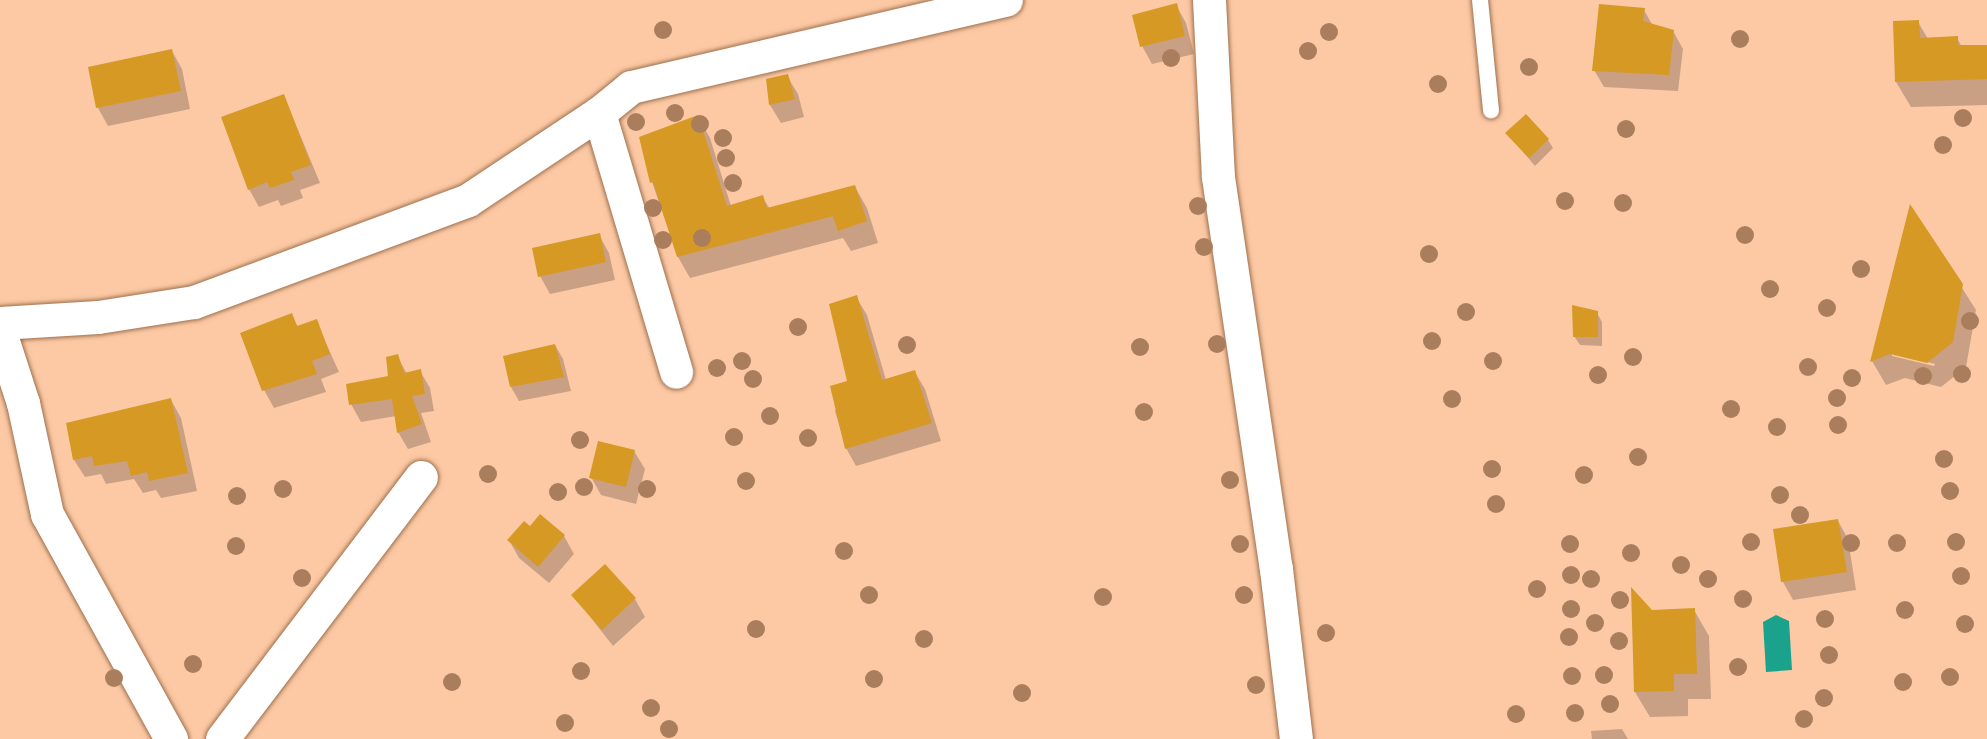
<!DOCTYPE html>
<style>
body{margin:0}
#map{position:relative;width:1987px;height:739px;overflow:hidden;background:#fcc9a4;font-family:"Roboto Condensed",sans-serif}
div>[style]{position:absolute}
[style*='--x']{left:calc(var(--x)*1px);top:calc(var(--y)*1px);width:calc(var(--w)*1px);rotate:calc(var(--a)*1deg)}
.water>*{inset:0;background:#1aa28c}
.shadow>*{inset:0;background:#0003}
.building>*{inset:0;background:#d59924}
.roads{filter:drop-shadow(0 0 2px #9e704e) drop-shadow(0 0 2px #9e704e)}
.lane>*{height:16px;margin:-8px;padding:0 8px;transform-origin:8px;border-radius:8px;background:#fff}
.street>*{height:33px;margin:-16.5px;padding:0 16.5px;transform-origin:16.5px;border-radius:16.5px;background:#fff}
.trees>*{width:18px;height:18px;margin:-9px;border-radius:50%;background:#aa7e5d}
span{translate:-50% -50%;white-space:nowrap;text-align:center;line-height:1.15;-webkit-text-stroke:6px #fadbc5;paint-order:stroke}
</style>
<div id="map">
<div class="water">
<div style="clip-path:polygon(1776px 615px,1789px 621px,1792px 670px,1766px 672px,1763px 622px)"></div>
</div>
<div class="shadow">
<div style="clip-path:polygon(1176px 5px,1186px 23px,1194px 54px,1152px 64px,1142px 46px)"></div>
<div style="clip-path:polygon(1644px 10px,1653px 26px,1673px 31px,1683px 49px,1678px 91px,1604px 87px,1594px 70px)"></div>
<div style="clip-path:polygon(1918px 22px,1928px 39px,1957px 38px,1962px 47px,1987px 46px,1987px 105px,1911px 107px,1896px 82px)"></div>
<div style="clip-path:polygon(172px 51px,182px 69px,190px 109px,108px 126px,98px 108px,89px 68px)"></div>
<div style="clip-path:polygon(787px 76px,798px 94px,804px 117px,781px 123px,770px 105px,768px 81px)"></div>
<div style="clip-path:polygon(284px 96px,320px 183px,300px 190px,303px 198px,281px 206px,278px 200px,259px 207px,249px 189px)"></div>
<div style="clip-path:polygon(698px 117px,710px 138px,731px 206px,762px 197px,770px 209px,855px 187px,867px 208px,878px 243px,851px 251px,843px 238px,690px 278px,678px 257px,652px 182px)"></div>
<div style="clip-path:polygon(1507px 133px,1548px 140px,1553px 148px,1535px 166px)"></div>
<div style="clip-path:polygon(evenodd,1911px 207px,1976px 310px,1966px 367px,1941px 387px,1905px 378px,1886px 385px,1872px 361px,1911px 207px,1892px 353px,1935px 364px,1934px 366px,1892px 356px,1892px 353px)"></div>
<div style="clip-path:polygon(599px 235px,609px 253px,615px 280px,550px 294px,540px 276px)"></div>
<div style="clip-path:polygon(856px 297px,867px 315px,886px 380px,914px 371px,925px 389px,941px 441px,856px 466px,846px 448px,835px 411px,849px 382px)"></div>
<div style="clip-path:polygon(1597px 313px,1602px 322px,1602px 346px,1580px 345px,1574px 336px)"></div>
<div style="clip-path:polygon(291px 315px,298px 327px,316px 321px,339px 372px,321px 379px,326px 392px,274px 408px,264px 390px)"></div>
<div style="clip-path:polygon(555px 345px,563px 359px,571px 391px,519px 401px,511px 387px)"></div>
<div style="clip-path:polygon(397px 356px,407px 374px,420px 371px,430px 388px,434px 411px,421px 413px,431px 442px,408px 449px,398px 432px,396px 416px,361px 422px,351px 404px,390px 377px)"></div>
<div style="clip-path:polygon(171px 400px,181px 418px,197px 491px,161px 498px,156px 490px,143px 493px,134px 479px,106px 484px,101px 474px,85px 477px,74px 460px)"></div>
<div style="clip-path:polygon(634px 451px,645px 469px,636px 504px,601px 495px,591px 477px)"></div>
<div style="clip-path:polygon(1838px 521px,1848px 539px,1856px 590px,1793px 600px,1783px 582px,1775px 531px)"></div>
<div style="clip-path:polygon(530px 528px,564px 536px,574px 554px,549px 583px,519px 558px,509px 540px)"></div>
<div style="clip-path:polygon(573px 595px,635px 599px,645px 617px,613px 646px)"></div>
<div style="clip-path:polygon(1694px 610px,1709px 636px,1711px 699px,1688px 699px,1688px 716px,1650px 717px,1635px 692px,1651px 611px)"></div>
<div style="clip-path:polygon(1622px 729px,1628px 739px,1592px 739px,1591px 731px)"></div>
</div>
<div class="building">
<div style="clip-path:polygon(1177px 3px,1185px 36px,1140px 47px,1132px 15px)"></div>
<div style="clip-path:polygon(1599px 4px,1645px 8px,1643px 21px,1674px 30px,1669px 75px,1592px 71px)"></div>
<div style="clip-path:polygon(1919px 20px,1920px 38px,1958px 36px,1958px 45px,1987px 45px,1987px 79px,1895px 82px,1893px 21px)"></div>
<div style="clip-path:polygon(172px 49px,181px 91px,96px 108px,88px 67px)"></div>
<div style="clip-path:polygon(788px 74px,795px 99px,769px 105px,766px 79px)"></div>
<div style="clip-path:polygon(284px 94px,311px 165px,291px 172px,294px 180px,270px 188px,267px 182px,248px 190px,221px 117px)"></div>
<div style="clip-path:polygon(1526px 114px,1549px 139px,1529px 158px,1505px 133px)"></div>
<div style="clip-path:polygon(698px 115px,727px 206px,763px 195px,767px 208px,855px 185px,867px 221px,838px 231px,833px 216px,677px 257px,653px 182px,650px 183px,639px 137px)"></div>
<div style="clip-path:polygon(1910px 204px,1963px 284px,1953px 342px,1927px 363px,1890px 354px,1870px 362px)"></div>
<div style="clip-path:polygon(600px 233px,606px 262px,538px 277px,532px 248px)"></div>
<div style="clip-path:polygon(857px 295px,882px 380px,915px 370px,932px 423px,845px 449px,830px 386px,847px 381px,829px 304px)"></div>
<div style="clip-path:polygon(1572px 305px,1598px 311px,1598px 337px,1573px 337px)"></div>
<div style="clip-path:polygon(292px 313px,297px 326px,317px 319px,330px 354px,312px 361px,317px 374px,262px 391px,240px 333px)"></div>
<div style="clip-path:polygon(555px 344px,564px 377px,510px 387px,503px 356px)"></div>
<div style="clip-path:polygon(398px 354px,404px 373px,421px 369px,425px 394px,412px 396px,422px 424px,397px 433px,392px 399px,349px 405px,346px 384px,388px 376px,386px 357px)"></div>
<div style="clip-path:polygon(171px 398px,188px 473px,149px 481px,147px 472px,131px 476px,127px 461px,94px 466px,92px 456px,73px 460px,66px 423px)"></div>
<div style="clip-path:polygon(598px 441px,635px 450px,626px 487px,589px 478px)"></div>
<div style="clip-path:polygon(540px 514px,565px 535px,538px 567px,507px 540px,524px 521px,530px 526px)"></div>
<div style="clip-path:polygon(1838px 519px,1847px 572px,1781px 582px,1773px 529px)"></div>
<div style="clip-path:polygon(605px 564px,636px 598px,602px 630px,571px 595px)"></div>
<div style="clip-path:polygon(1631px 587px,1652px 610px,1695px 608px,1697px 674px,1674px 674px,1674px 691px,1634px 692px)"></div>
</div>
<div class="roads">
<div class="lane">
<div style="--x:1480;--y:0;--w:111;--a:84.3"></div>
</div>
<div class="street">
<div style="--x:1209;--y:0;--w:177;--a:87.1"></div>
<div style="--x:1218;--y:177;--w:396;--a:81.6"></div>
<div style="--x:1276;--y:569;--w:171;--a:83.3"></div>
<div style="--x:599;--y:113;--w:270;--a:73.4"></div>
<div style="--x:0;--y:323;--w:98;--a:-3.5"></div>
<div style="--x:98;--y:317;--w:97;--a:-8.9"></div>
<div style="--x:194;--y:302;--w:292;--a:-20.4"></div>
<div style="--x:468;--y:200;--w:157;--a:-33.6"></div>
<div style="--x:599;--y:113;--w:41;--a:-39.1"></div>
<div style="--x:631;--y:87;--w:385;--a:-13.1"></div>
<div style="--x:0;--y:332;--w:75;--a:72.1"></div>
<div style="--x:23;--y:403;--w:114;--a:77.8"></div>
<div style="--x:47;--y:514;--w:257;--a:61.1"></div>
<div style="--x:222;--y:739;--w:329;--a:-52.8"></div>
</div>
</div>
<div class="trees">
<div style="left:663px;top:30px"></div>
<div style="left:1329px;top:32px"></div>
<div style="left:1740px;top:39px"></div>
<div style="left:1308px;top:51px"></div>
<div style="left:1171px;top:58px"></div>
<div style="left:1529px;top:67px"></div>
<div style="left:1438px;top:84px"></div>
<div style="left:675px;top:113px"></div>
<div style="left:1963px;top:118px"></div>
<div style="left:636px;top:122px"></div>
<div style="left:700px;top:124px"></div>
<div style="left:1626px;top:129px"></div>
<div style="left:723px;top:138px"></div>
<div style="left:1943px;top:145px"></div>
<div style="left:726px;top:158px"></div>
<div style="left:733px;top:183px"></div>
<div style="left:1565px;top:201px"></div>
<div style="left:1623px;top:203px"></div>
<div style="left:1198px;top:206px"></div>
<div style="left:653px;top:208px"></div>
<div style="left:1745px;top:235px"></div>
<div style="left:702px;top:238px"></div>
<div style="left:663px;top:240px"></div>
<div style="left:1204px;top:247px"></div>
<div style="left:1429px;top:254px"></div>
<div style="left:1861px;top:269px"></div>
<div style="left:1770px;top:289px"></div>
<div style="left:1827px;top:308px"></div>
<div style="left:1466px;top:312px"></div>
<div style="left:1970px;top:321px"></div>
<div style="left:798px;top:327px"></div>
<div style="left:1432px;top:341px"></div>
<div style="left:1217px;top:344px"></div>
<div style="left:907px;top:345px"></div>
<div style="left:1140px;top:347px"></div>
<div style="left:1633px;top:357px"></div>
<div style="left:742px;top:361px"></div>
<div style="left:1493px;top:361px"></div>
<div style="left:1808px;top:367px"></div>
<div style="left:717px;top:368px"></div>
<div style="left:1962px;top:374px"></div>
<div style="left:1598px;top:375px"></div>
<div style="left:1923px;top:376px"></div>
<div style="left:1852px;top:378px"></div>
<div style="left:753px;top:379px"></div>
<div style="left:1837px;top:398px"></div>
<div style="left:1452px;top:399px"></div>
<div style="left:1731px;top:409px"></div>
<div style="left:1144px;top:412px"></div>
<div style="left:770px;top:416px"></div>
<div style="left:1838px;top:425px"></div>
<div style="left:1777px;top:427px"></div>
<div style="left:734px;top:437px"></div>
<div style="left:808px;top:438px"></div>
<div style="left:580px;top:440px"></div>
<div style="left:1638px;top:457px"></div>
<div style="left:1944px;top:459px"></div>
<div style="left:1492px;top:469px"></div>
<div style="left:488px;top:474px"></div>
<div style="left:1584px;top:475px"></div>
<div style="left:1230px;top:480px"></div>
<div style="left:746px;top:481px"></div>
<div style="left:584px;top:487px"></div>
<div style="left:283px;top:489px"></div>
<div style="left:647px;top:489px"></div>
<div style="left:1950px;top:491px"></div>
<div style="left:558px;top:492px"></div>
<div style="left:1780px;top:495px"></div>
<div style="left:237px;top:496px"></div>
<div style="left:1496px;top:504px"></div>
<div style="left:1800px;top:515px"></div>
<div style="left:1751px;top:542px"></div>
<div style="left:1956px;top:542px"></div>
<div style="left:1851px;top:543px"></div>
<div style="left:1897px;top:543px"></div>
<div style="left:1240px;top:544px"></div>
<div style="left:1570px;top:544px"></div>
<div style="left:236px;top:546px"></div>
<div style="left:844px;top:551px"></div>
<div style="left:1631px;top:553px"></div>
<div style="left:1681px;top:565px"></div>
<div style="left:1571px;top:575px"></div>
<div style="left:1961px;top:576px"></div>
<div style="left:302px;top:578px"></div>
<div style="left:1591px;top:579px"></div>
<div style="left:1708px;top:579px"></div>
<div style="left:1537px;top:589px"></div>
<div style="left:869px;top:595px"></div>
<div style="left:1244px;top:595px"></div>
<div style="left:1103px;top:597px"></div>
<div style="left:1743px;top:599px"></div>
<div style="left:1620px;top:600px"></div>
<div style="left:1571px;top:609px"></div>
<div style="left:1905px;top:610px"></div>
<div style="left:1825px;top:619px"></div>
<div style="left:1595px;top:623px"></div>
<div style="left:1965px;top:624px"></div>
<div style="left:756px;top:629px"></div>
<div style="left:1326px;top:633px"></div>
<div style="left:1569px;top:637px"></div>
<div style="left:924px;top:639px"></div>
<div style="left:1619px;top:641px"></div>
<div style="left:1829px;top:655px"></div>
<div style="left:193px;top:664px"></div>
<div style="left:1738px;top:667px"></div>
<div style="left:581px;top:671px"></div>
<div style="left:1604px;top:675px"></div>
<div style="left:1572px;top:676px"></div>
<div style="left:1950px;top:677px"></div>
<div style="left:114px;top:678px"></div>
<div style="left:874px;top:679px"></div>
<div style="left:452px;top:682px"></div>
<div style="left:1903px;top:682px"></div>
<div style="left:1256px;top:685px"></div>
<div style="left:1022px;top:693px"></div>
<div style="left:1824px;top:698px"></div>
<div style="left:1610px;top:704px"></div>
<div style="left:651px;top:708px"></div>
<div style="left:1575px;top:713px"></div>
<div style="left:1516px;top:714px"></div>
<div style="left:1804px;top:719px"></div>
<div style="left:565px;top:723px"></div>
<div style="left:669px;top:729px"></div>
</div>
</div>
